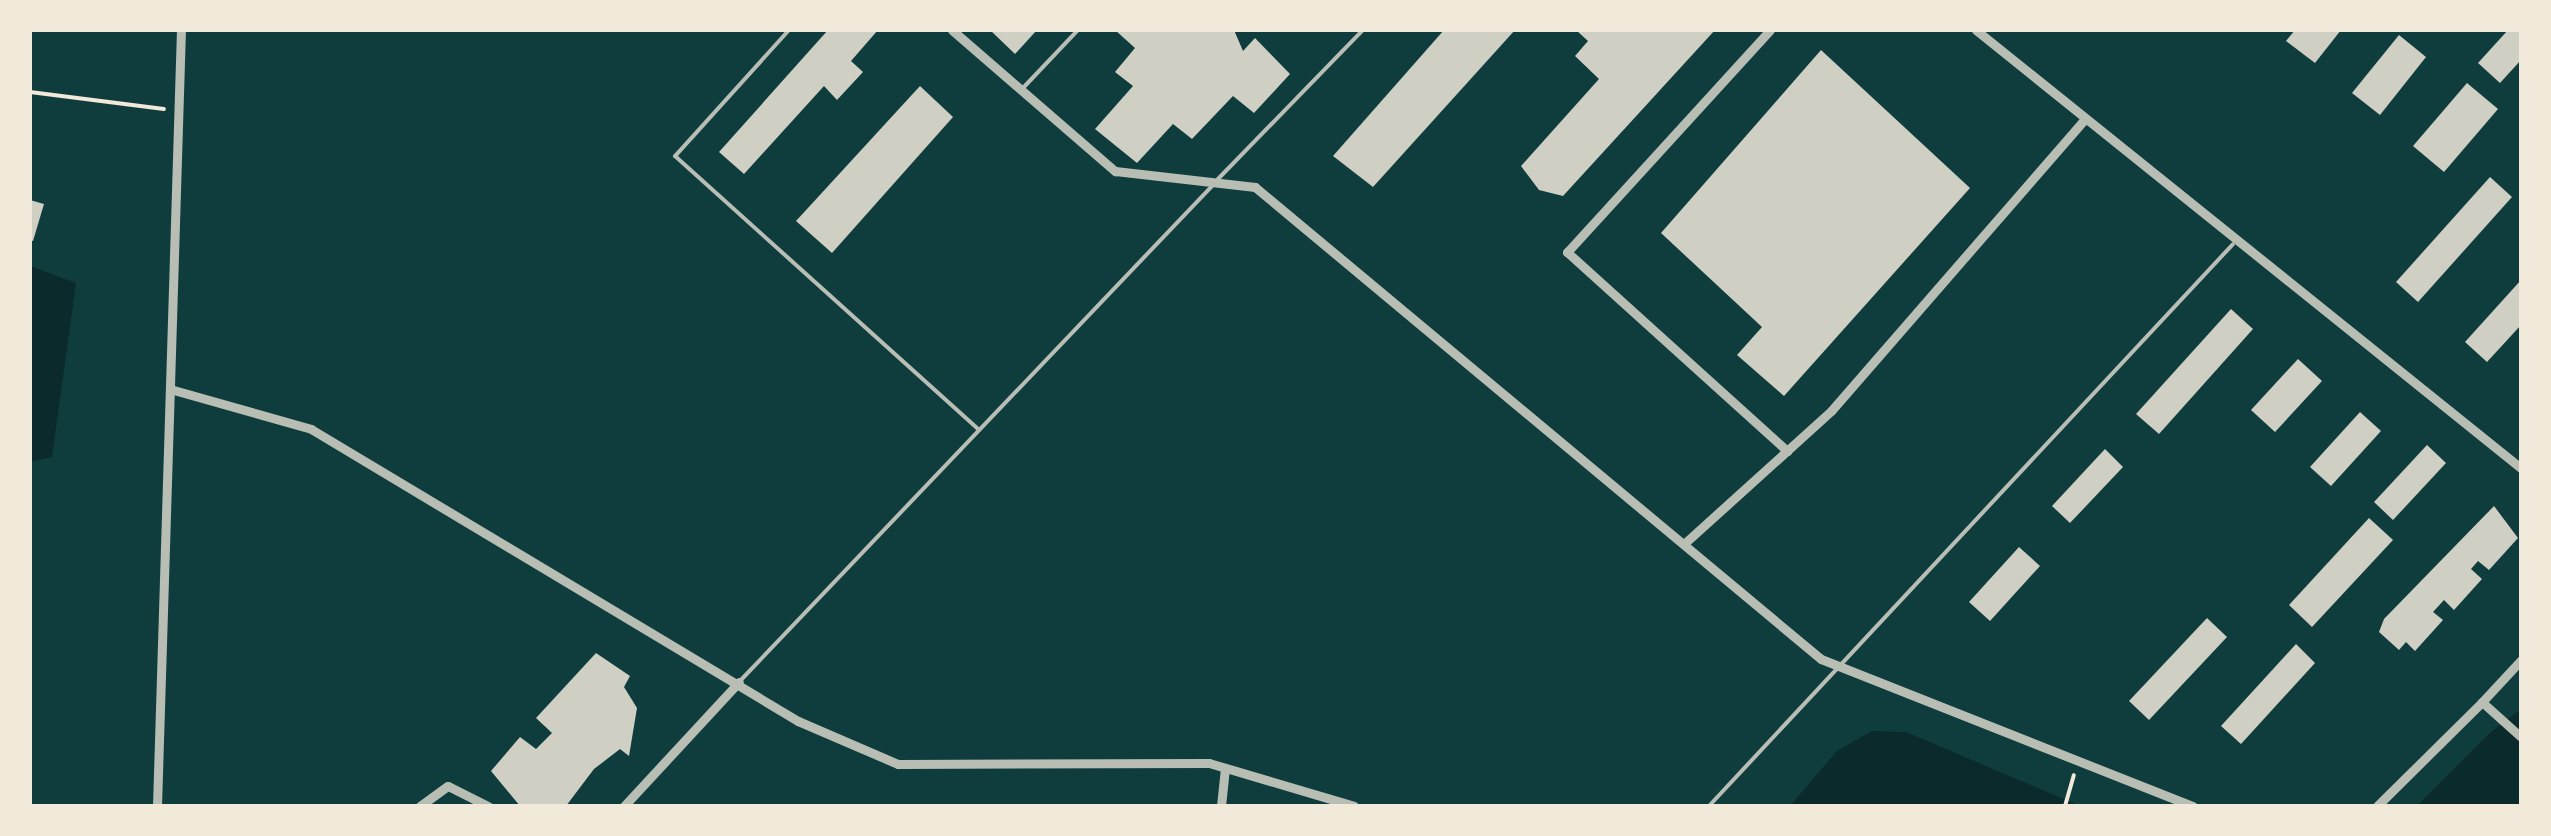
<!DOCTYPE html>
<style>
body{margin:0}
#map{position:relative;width:2551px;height:836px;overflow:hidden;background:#0f3d3e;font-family:Barlow,sans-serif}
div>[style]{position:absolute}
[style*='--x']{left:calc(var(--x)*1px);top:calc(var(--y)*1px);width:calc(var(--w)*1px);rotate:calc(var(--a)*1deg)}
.water>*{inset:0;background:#0a2a2b}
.building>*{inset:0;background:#cfcfc3}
.path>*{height:4px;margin:-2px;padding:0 2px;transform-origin:2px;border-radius:2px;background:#f1e9da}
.service>*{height:4px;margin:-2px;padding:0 2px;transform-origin:2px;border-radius:2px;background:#b8beb3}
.minor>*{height:9px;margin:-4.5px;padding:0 4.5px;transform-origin:4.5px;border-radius:4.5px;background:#b8beb3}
span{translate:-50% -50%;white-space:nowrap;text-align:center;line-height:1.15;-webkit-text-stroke:10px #f1e9da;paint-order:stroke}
.frame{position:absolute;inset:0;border:32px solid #f1e9da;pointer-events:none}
</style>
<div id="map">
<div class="water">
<div style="clip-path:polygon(30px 266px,76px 283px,52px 457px,30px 462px)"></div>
<div style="clip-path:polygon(2521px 709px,2521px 806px,2417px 806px,2490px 733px)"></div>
<div style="clip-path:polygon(1872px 731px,1906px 732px,2080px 806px,1790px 806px,1837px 751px)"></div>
</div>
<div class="building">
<div style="clip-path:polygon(828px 30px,878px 30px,851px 61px,863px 72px,837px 100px,824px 86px,744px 174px,719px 152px)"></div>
<div style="clip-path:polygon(990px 30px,1037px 30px,1015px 54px)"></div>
<div style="clip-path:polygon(1115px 30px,1234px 30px,1243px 51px,1255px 38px,1290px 74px,1254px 113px,1233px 96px,1192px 139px,1173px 124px,1137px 163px,1095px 129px,1133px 86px,1115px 72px,1135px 48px)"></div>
<div style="clip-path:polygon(1444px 30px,1515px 30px,1373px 187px,1333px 156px)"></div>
<div style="clip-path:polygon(1576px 30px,1715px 30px,1563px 196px,1539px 190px,1521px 166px,1599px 79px,1575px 56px,1588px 41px)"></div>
<div style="clip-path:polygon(2295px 30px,2341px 30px,2315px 63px,2286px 41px)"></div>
<div style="clip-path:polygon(2508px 30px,2521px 30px,2521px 60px,2500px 83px,2478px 63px)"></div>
<div style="clip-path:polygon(2399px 35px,2426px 57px,2380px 115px,2352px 93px)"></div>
<div style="clip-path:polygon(1821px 50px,1970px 188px,1784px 396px,1737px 355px,1762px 327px,1661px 233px)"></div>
<div style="clip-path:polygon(2467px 83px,2498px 109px,2444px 172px,2413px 146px)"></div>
<div style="clip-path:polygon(920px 86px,953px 117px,832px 253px,796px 221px)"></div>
<div style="clip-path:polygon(2490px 177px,2512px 197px,2418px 302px,2396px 282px)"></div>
<div style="clip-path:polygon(30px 200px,44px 204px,33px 241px,30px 240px)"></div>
<div style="clip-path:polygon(2521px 280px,2521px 325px,2487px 362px,2465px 342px)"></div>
<div style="clip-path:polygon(2231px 309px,2253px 329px,2159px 434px,2136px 414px)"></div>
<div style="clip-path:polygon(2298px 359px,2322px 381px,2275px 432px,2251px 410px)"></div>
<div style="clip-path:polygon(2360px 412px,2381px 431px,2331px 486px,2310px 467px)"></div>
<div style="clip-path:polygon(2427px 445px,2446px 463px,2393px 520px,2374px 502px)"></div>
<div style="clip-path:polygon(2105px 449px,2123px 467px,2070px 523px,2052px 506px)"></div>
<div style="clip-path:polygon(2494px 506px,2518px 538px,2489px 570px,2478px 561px,2471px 569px,2482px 579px,2454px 610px,2444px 600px,2433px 612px,2443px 620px,2415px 651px,2406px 642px,2399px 650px,2379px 632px,2384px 619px)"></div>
<div style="clip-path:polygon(2369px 518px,2393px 540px,2312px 627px,2289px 605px)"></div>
<div style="clip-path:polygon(2019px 547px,2040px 566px,1990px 621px,1969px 602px)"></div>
<div style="clip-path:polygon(2207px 618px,2227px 637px,2149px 720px,2129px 701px)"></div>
<div style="clip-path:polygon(2296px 644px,2315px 663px,2241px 744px,2221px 726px)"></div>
<div style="clip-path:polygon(596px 653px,630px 676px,624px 687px,637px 708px,629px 756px,620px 749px,594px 769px,566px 806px,520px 806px,491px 771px,520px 737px,536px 749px,552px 733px,536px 718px)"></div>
</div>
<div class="path">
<div style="--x:30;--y:92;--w:135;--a:7.2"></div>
<div style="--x:2065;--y:806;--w:32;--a:-74"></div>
</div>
<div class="service">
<div style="--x:789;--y:30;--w:170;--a:132.1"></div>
<div style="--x:675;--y:156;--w:409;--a:42"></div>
<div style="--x:1023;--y:88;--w:80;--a:-46.5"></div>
<div style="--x:1218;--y:179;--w:208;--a:-45.8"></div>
<div style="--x:739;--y:682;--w:685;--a:-46.36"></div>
<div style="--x:1709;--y:806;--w:768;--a:-47"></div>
</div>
<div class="minor">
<div style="--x:952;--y:30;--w:216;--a:40.9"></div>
<div style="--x:1115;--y:171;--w:141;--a:6.5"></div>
<div style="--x:1255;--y:187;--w:737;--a:39.83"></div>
<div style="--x:1821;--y:659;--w:400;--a:21.6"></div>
<div style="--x:1770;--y:30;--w:301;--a:132.4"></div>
<div style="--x:1567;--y:252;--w:297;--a:42.1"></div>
<div style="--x:1976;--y:30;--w:699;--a:38.79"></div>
<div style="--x:170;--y:389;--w:147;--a:15.8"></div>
<div style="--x:311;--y:429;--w:568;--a:30.95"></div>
<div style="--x:798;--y:721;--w:109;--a:23.3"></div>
<div style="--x:898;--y:764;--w:311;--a:-0.2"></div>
<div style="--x:1209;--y:763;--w:151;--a:16.5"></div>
<div style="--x:1686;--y:542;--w:195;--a:-42.1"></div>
<div style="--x:1831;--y:411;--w:384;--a:-49"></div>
<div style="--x:2482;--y:702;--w:57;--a:-47.1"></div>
<div style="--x:157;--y:806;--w:776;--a:-88.23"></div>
<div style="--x:420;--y:806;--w:34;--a:-36"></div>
<div style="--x:448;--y:786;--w:45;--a:26.6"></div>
<div style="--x:624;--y:806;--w:169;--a:-47.2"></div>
<div style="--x:1221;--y:806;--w:38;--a:-84"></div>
<div style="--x:2377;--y:806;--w:148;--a:-44.7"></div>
<div style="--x:2482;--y:702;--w:52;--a:41.9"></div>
</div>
<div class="frame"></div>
</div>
